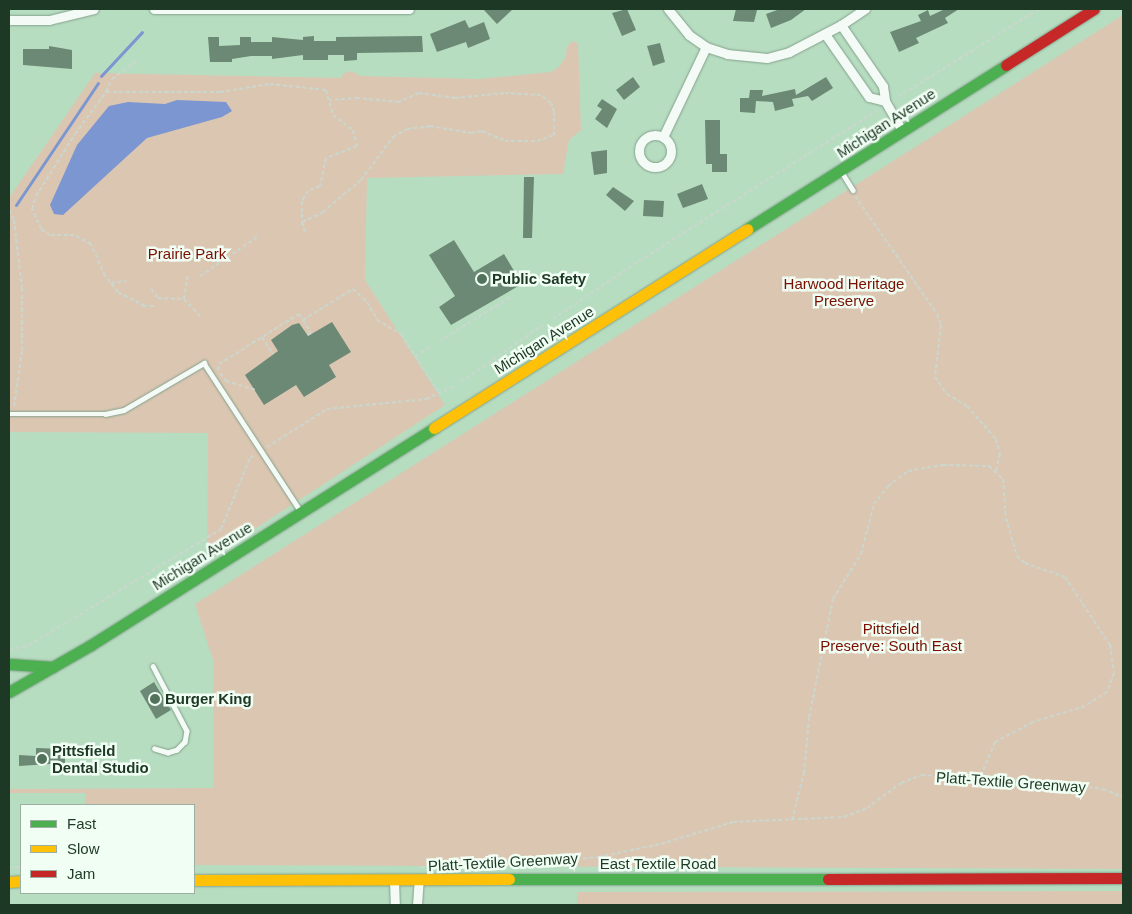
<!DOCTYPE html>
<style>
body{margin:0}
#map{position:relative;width:1132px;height:914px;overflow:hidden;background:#b7ddc1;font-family:Helvetica,sans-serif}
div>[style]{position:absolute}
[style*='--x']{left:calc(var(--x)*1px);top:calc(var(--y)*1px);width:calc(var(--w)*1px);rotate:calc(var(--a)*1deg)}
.green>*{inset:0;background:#dbc6b2}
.water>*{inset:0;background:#7c96d1}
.stream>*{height:3px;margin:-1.5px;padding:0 1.5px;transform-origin:1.5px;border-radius:1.5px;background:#7c96d1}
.building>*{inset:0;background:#6b8974}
.path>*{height:2px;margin-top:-1px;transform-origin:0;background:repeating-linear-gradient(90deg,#cbd7ce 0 4px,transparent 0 6.5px)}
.roads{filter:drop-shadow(0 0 1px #83a28c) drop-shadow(0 0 1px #83a28c)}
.lane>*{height:4.5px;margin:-2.25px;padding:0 2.25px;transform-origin:2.25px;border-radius:2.25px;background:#f4faf6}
.street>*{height:9px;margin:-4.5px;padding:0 4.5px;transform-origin:4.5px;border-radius:4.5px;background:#f4faf6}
.street>.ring{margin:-4.5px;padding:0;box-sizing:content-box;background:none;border:9px solid #f4faf6;border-radius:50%}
.fast>*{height:11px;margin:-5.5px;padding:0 5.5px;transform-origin:5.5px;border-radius:5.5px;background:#4caf50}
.slow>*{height:11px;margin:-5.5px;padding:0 5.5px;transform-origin:5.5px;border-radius:5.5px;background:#ffc107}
.jam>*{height:11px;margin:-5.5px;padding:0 5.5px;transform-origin:5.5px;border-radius:5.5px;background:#c62828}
.dots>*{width:14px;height:14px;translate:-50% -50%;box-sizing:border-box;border:2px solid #f1fef4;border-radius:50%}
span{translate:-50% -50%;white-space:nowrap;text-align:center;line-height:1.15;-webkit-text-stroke:5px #f1fef4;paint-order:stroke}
.street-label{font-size:15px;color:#1d3824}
.park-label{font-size:15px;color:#7a0e00}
.poi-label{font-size:15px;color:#1d3824;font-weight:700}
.left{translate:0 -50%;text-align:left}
.frame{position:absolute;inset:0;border:10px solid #1d3824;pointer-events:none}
.legend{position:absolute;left:20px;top:804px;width:175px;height:90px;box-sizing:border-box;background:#f1fef4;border:1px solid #9cafa1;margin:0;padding:6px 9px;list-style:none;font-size:15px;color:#1d3824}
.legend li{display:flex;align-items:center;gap:10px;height:25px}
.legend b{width:25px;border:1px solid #9cafa1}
</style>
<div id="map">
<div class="green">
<div style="clip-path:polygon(1123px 15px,1123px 869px,194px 865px,194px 805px,85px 805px,85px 793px,9px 793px,9px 789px,213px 788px,213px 660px,195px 604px)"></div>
<div style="clip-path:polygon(573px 41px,578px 43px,581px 130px,569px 140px,563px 174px,367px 178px,365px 280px,445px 405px,207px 560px,208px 433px,9px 432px,9px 198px,95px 73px,341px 78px,343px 74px,351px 71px,361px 76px,479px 79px,551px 72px,559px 67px,566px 56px,567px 46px)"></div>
<div style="clip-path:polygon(1123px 891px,1123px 905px,577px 905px,577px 892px)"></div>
</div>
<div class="water">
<div style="clip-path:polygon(177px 100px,226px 102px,232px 111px,222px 117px,147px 138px,63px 215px,54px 214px,50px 205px,77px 145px,109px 106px,128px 102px,165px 104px)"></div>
</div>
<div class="stream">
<div style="--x:101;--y:76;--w:60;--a:-47"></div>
<div style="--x:16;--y:205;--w:147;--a:-56.1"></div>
</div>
<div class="building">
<div style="clip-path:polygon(483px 9px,513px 9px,497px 24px)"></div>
<div style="clip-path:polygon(627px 9px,636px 30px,622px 36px,612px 13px)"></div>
<div style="clip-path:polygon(736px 9px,757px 10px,754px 22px,733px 21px)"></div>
<div style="clip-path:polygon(780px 9px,806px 9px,791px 20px,771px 28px,766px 14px)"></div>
<div style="clip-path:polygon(945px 9px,959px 9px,945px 18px,948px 23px,916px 38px,919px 43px,899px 52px,890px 32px,921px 21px,918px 15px,928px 10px,930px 16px)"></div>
<div style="clip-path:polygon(465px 20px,469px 28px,484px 22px,490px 39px,468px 48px,466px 42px,437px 52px,430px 34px)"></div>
<div style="clip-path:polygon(314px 36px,314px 41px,336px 41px,336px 37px,422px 36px,423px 52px,357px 53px,357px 60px,344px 61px,344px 55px,328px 55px,328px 60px,303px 60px,303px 55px,272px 59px,272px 56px,251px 56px,232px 59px,232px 62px,210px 62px,208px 37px,219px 37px,219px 46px,240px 45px,240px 37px,251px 37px,251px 42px,272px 42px,272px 37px,303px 40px,303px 37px)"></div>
<div style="clip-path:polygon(660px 43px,665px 62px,653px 66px,647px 46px)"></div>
<div style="clip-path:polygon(49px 46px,72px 50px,72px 69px,23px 65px,23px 49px,49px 49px)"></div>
<div style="clip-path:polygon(633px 77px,640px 87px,624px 100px,616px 90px)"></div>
<div style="clip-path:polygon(826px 77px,833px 88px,812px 101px,808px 96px,792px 99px,794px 106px,775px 111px,773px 102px,756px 101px,755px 113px,740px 112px,740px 98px,749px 98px,750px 90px,763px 90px,762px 96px,795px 89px,796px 95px)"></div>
<div style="clip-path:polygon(602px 99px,617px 109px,607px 128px,595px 119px,602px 109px,597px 106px)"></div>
<div style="clip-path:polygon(705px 120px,720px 120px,720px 154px,727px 154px,727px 172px,712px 172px,712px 164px,706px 164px)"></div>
<div style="clip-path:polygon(607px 150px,607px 173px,594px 175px,591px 152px)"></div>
<div style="clip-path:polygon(524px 177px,534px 177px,532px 238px,523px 238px)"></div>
<div style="clip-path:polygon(702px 184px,708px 199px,683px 208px,677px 194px)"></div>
<div style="clip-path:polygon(613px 187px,634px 201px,625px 211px,606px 195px)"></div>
<div style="clip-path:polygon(644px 200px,664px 201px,663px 217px,643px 216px)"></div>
<div style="clip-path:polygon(454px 240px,474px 272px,504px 254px,522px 284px,451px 325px,439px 307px,455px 296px,429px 255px)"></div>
<div style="clip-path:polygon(332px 322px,351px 352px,329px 365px,336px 377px,304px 397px,296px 385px,264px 405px,245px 375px,278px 351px,271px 340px,292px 325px,299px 323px,308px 336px)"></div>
<div style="clip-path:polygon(154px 682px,171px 710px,156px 719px,140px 691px)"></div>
<div style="clip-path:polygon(36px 748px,65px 749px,65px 763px,19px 766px,19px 755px,36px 756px)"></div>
</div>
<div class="path">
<div style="--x:106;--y:92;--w:14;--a:-65"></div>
<div style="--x:112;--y:79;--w:29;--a:-36"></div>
<div style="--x:898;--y:97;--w:166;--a:-32"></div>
<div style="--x:855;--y:196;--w:144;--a:55.2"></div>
<div style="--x:937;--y:314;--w:12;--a:70"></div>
<div style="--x:941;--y:325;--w:52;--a:96.6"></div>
<div style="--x:935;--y:377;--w:21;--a:55"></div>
<div style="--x:947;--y:394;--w:23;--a:31"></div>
<div style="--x:967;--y:406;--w:44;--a:48.7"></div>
<div style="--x:996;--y:439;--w:16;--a:75"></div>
<div style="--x:1000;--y:454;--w:18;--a:103"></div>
<div style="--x:9;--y:210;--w:11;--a:63"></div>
<div style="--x:14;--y:220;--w:68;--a:83.3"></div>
<div style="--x:22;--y:288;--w:63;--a:90"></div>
<div style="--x:22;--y:351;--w:57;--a:98.1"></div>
<div style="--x:302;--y:222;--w:23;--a:-25"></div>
<div style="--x:323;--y:212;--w:50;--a:-40.1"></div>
<div style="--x:361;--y:180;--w:54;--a:-53.3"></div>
<div style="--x:393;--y:137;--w:16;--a:-30"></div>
<div style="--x:407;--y:129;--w:23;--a:-7"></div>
<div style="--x:430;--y:126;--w:42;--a:9.7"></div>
<div style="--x:471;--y:133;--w:11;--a:-10"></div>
<div style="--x:482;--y:131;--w:25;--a:23"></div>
<div style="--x:505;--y:141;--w:32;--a:0"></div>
<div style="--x:537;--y:141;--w:18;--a:-19"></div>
<div style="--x:554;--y:135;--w:23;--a:-90"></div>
<div style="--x:554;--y:112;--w:9;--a:-108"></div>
<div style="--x:551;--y:103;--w:13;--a:-141"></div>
<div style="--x:541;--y:95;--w:37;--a:-177"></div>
<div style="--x:504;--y:93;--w:49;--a:174.2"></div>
<div style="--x:455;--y:98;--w:36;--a:-172"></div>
<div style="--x:419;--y:93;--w:22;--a:156"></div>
<div style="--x:399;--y:102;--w:41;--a:-174.4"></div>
<div style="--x:358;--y:98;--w:28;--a:176"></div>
<div style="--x:200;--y:276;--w:69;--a:-34.4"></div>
<div style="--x:111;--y:283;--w:15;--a:-8"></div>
<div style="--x:151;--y:289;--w:11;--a:52"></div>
<div style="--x:158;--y:298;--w:26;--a:2"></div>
<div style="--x:184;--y:299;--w:23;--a:47"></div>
<div style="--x:184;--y:299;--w:25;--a:-81"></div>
<div style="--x:154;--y:306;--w:9;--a:180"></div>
<div style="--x:145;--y:306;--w:30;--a:-153"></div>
<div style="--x:118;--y:292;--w:21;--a:-129"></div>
<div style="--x:105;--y:276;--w:35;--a:-114"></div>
<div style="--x:91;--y:244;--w:19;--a:-152"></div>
<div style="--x:74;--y:235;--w:24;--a:180"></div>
<div style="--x:50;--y:235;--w:11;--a:-146"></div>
<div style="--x:41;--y:229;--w:22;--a:-114"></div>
<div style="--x:32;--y:209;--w:14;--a:-73"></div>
<div style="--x:36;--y:196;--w:73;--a:-57.8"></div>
<div style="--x:75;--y:134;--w:52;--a:-53.6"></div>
<div style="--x:106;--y:92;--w:114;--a:0"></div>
<div style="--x:220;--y:92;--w:51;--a:-9.1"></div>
<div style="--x:270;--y:84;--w:56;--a:6.1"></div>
<div style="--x:326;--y:90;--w:26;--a:74"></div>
<div style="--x:333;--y:115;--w:25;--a:37"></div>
<div style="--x:353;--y:130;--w:16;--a:76"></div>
<div style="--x:357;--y:146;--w:33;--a:159"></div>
<div style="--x:326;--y:158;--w:29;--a:102"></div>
<div style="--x:320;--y:186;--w:13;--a:157"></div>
<div style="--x:308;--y:191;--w:12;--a:121"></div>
<div style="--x:302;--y:201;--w:21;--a:90"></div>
<div style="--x:302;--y:222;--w:10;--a:73"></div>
<div style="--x:553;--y:319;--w:91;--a:-34.2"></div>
<div style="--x:628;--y:268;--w:294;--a:-32.3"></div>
<div style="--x:303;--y:320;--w:15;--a:58"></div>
<div style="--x:311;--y:333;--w:4;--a:153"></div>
<div style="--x:262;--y:337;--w:20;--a:57"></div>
<div style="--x:440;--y:341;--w:85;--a:-32"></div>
<div style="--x:415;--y:356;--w:17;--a:-31"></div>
<div style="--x:218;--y:370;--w:6;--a:-81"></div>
<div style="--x:219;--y:364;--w:94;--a:-32"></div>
<div style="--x:299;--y:314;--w:7;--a:56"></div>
<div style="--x:303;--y:320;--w:59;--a:-31.8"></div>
<div style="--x:353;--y:289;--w:19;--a:43"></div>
<div style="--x:367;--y:302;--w:21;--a:61"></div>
<div style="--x:377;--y:320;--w:28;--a:30"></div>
<div style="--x:401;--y:334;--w:68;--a:57"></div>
<div style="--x:220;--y:373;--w:10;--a:53"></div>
<div style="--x:226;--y:381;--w:30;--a:17"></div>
<div style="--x:461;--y:382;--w:100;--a:-34.8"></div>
<div style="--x:267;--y:447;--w:71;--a:-32.3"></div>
<div style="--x:327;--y:409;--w:100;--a:-5.8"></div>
<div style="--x:426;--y:399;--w:31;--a:-25"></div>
<div style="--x:9;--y:650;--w:21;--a:-14"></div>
<div style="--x:29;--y:645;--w:224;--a:-31.1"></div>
<div style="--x:221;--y:529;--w:77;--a:-67.8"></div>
<div style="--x:250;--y:458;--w:6;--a:-31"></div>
<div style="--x:792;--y:820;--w:49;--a:-75.7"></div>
<div style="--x:804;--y:773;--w:56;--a:-84.9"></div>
<div style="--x:809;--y:717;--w:120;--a:-78.5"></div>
<div style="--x:833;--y:599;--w:53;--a:-58.1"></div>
<div style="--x:861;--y:554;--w:52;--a:-75.4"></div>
<div style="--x:874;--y:504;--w:23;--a:-52"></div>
<div style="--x:888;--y:486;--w:25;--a:-37"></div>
<div style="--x:908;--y:471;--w:36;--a:-10"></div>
<div style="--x:943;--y:465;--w:46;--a:1.2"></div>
<div style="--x:989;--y:466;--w:19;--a:43"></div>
<div style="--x:1003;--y:479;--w:39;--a:86"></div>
<div style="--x:1006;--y:518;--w:40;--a:74"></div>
<div style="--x:1017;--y:556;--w:11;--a:41"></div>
<div style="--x:1025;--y:563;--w:42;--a:19.3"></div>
<div style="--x:1065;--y:577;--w:82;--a:56.5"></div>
<div style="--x:1110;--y:645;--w:28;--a:82"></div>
<div style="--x:1114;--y:673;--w:20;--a:110"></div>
<div style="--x:1107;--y:692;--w:26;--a:148"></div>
<div style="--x:1085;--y:706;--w:54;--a:162.9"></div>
<div style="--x:1033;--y:722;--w:43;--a:152.2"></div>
<div style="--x:995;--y:742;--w:38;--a:113"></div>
<div style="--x:9;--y:867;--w:12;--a:0"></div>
<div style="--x:420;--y:867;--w:124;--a:-2.3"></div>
<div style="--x:544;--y:862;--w:54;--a:-5.3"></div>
<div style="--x:598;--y:857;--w:64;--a:-11.7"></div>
<div style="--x:661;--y:844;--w:75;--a:-17"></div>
<div style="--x:733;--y:822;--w:111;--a:-2.6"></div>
<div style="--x:844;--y:817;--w:25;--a:-21"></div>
<div style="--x:867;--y:808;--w:42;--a:-36.3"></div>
<div style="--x:901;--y:783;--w:22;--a:-21"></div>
<div style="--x:922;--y:775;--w:102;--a:2.8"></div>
<div style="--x:1024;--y:780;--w:80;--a:6.5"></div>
<div style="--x:1103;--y:789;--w:22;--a:22"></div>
</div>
<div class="roads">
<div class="lane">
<div style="--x:843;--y:174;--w:19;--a:58"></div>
<div style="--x:9;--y:414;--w:96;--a:0"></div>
<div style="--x:105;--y:414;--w:19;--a:-12"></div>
<div style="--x:124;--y:410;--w:93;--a:-30.4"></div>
<div style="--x:204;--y:363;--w:174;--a:56.9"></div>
<div style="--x:153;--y:666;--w:73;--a:62.4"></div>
<div style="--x:187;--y:731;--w:11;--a:100"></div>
<div style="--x:185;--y:742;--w:11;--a:135"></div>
<div style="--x:177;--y:750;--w:9;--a:162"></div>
<div style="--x:168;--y:753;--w:14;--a:-163"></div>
</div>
<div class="street">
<div style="--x:154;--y:9;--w:255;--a:0"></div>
<div style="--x:668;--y:9;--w:33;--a:51"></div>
<div style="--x:689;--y:35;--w:21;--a:35"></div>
<div style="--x:706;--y:47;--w:22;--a:18"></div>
<div style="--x:727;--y:54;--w:40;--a:5.7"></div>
<div style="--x:767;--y:58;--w:23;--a:-15"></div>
<div style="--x:789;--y:52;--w:59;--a:-27.4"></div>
<div style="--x:841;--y:25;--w:29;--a:-34"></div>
<div style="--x:9;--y:20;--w:40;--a:0"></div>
<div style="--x:49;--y:20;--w:46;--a:-13.7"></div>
<div style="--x:841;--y:25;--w:74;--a:55.5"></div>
<div style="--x:883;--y:86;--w:15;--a:82"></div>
<div style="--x:885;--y:101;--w:34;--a:60"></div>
<div style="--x:825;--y:34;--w:77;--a:55.1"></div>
<div style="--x:869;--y:97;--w:16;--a:14"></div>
<div class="ring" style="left:639px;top:135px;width:23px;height:23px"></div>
<div style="--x:663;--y:137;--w:100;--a:-64.5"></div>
<div style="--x:394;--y:880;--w:25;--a:88"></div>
<div style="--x:417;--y:905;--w:26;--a:-86"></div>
</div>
<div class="fast">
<div style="--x:747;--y:229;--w:307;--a:-32.3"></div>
<div style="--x:9;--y:664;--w:44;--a:3.9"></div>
<div style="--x:9;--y:692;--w:95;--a:-29.8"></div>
<div style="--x:91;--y:645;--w:406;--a:-32.3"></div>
<div style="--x:509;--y:879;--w:319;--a:0"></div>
</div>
<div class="slow">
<div style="--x:434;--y:428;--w:371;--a:-32.4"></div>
<div style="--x:194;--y:880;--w:315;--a:-0.2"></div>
<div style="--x:9;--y:882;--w:12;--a:-5"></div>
</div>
<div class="jam">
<div style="--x:1006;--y:65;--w:104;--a:-32.5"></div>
<div style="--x:828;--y:879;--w:295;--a:-0.2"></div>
</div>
</div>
<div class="dots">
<div style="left:482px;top:279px;background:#53725b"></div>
<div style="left:155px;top:699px;background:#53725b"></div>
<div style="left:42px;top:759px;background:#53725b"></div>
</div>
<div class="street-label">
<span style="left:886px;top:123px;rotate:-33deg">Michigan Avenue</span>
<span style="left:544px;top:340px;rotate:-32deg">Michigan Avenue</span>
<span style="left:202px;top:556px;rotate:-32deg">Michigan Avenue</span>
<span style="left:1011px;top:782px;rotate:4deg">Platt-Textile Greenway</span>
<span style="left:503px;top:862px;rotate:-3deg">Platt-Textile Greenway</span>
<span style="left:658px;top:864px">East Textile Road</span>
</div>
<div class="park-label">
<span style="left:187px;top:254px">Prairie Park</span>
<span style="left:844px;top:292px">Harwood Heritage<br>Preserve</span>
<span style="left:891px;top:637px">Pittsfield<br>Preserve: South East</span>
</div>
<div class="poi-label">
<span class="left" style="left:492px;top:279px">Public Safety</span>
<span class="left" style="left:165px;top:699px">Burger King</span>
<span class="left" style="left:52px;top:759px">Pittsfield<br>Dental Studio</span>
</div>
<div class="frame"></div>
<ul class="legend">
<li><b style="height:6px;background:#4caf50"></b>Fast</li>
<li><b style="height:6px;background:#ffc107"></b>Slow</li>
<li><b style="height:6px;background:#c62828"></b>Jam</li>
</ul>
</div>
